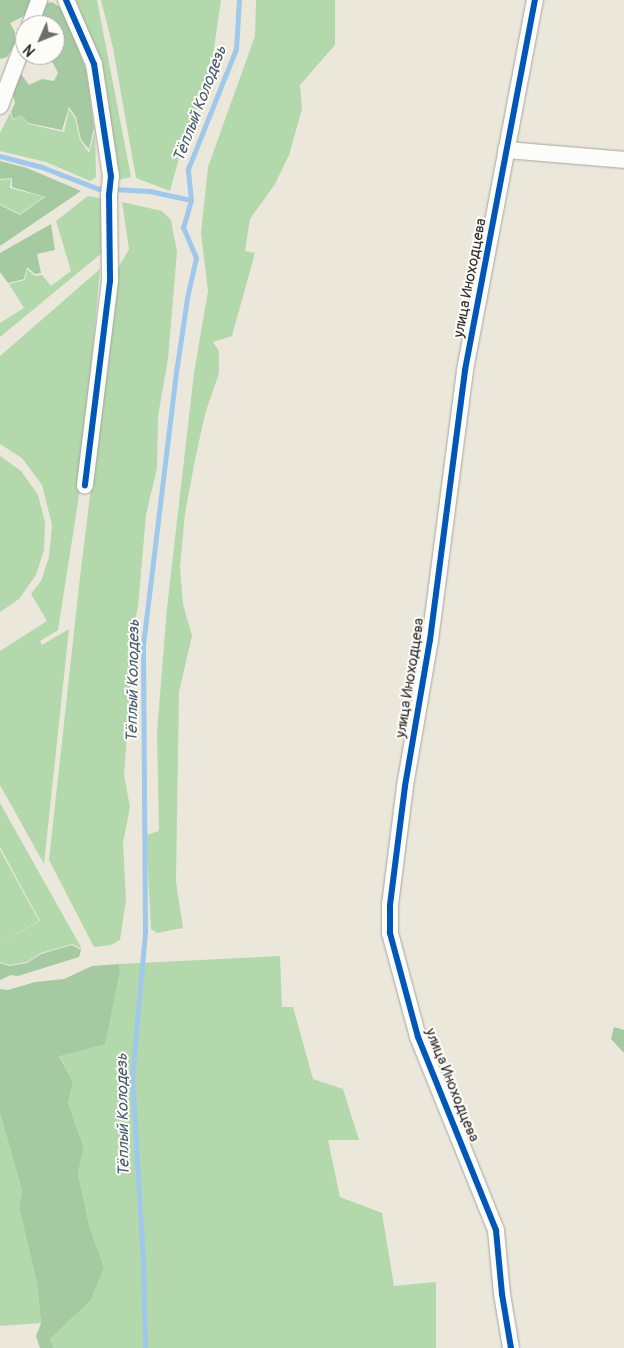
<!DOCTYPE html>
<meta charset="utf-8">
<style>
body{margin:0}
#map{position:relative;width:624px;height:1348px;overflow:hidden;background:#ebe8db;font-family:Pangolin,sans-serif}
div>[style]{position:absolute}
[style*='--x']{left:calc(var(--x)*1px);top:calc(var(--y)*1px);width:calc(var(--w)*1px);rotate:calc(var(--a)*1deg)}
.green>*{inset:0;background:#b3d8ac}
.forest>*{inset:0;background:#a5c9a1}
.stream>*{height:4.5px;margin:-2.25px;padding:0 2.25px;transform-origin:2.25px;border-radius:2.25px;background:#9fc8ea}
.roads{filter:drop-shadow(0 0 1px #a6a49d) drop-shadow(0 0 1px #a6a49d)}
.street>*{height:16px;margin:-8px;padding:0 8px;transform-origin:8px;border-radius:8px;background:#fcfcfa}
.cycleway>*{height:6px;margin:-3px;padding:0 3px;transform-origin:3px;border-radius:3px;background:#0057b8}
span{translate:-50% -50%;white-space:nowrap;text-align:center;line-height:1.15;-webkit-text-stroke:4px #fdfcf7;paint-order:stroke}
.street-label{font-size:15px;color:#2b2b2b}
.water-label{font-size:16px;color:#485d70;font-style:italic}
.north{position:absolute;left:15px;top:15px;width:50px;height:50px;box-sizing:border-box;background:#fdfcf7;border:1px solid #a9a8a5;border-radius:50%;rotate:226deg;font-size:14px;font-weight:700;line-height:20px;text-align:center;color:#2b2b2b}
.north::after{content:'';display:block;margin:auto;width:18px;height:22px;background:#6e6d69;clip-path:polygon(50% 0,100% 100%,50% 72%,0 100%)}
</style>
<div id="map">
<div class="green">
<div style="clip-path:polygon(76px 0,97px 0,131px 177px,118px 180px,98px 61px)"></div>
<div style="clip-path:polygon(101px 0,221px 0,210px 76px,182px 147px,170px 191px,136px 178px,113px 48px)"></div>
<div style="clip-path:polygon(256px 0,335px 0,335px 45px,300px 85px,302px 109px,289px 155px,275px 184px,250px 219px,245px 251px,255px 253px,232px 336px,213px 342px,219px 351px,219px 373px,205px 414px,196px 455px,185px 513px,180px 567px,183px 604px,192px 636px,179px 692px,176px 882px,183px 928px,157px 933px,151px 929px,146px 835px,159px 831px,157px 732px,167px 608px,194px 373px,208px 291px,201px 233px,208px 167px,255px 36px)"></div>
<div style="clip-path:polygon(69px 109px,75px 118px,80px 140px,89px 153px,95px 131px,96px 177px,90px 181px,46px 162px,0 151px,0 133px,10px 113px,13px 120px,21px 115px,28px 124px,64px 132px)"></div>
<div style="clip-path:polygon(11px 179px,10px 188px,44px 197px,20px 214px,0 204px,0 180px)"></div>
<div style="clip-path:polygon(88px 196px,105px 199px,103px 252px,0 337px,0 323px,24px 308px,9px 284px,25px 280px,27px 269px,35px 276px,42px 275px,51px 286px,71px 271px,56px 221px)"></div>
<div style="clip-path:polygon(122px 202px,162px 211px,171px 220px,177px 252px,168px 359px,158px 416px,157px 468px,146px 515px,138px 607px,128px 650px,132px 670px,124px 775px,130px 807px,123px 843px,126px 900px,120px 940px,111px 945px,94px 947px,49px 860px,80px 577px,118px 268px,129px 249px)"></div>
<div style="clip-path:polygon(100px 269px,81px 483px,58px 630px,40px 641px,42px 645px,69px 629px,44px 864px,0 785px,0 651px,47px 621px,31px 594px,41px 581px,49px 557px,52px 525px,42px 485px,22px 458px,0 444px,0 356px)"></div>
<div style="clip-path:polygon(0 456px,21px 471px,38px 495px,45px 522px,44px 550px,36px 575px,19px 599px,0 612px)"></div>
<div style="clip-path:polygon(0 803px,82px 949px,72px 944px,41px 953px,27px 962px,9px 965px,0 962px,0 943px,40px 921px,0 847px)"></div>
<div style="clip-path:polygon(0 850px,39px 921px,0 943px)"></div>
<div style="clip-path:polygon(280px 956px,282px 1007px,293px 1007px,313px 1079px,343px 1089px,359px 1140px,328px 1140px,340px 1197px,382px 1213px,394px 1286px,436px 1282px,436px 1348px,54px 1348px,50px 1339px,91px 1300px,104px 1268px,89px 1225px,78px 1173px,84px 1148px,68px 1103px,73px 1082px,59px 1055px,120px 970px,119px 964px)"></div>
<div style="clip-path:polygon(0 1113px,22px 1191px,19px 1208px,37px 1283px,41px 1323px,0 1326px)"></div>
</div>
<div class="forest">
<div style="clip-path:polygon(0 0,31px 0,26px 15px,10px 23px,15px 32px,15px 44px,7px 57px,0 59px)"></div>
<div style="clip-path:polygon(52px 2px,64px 10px,86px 70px,94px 128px,89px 149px,81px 140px,76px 117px,69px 107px,62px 130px,28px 123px,21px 115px,13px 119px,11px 112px,15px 103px,11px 86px,21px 74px,29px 85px,42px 79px,54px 81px,58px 73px,51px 59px,46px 55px,55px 55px,55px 25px,38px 18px,41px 5px)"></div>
<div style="clip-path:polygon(0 161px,27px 168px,81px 191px,0 246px,0 205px,20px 215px,45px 197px,12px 187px,12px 178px,0 179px)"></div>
<div style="clip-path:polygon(51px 224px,55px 250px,37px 254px,41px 273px,35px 274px,27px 267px,24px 279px,8px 283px,0 272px,0 253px)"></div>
<div style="clip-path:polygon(72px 945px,81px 950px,79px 957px,18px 976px,11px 975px,0 980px,0 963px,9px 966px,27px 963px,41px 954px)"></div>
<div style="clip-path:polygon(119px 964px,120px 970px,105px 1044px,59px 1056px,73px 1082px,68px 1103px,84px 1148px,78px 1173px,89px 1225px,104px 1268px,91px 1300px,50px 1339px,54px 1348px,40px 1348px,36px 1336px,41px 1323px,37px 1283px,19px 1208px,22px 1191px,0 1113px,0 989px,8px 990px,35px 982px,64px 979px,92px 966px)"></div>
<div style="clip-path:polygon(614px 1027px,624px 1030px,624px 1053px,611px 1039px)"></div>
</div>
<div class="stream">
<div style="--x:0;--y:156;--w:43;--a:14.7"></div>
<div style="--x:42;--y:167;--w:61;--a:21.1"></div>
<div style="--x:99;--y:189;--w:6;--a:0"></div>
<div style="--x:113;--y:189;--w:37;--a:3"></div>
<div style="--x:150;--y:191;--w:42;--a:12.4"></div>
<div style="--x:145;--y:1348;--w:87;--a:-91.3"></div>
<div style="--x:143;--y:1261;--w:183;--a:-93.4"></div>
<div style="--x:132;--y:1078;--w:146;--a:-84.9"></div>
<div style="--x:145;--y:933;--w:288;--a:-90.4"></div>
<div style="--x:143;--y:645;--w:281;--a:-83.1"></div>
<div style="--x:177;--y:366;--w:69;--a:-81.6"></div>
<div style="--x:187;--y:298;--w:41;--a:-77.3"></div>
<div style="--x:196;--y:258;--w:33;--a:-113"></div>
<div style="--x:183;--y:228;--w:29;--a:-74"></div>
<div style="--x:191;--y:200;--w:31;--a:-96"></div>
<div style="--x:188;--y:169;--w:129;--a:-68.2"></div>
<div style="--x:236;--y:49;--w:49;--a:-86.5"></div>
</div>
<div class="roads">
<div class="street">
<div style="--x:66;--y:0;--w:70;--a:66.4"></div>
<div style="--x:94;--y:64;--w:113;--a:81.4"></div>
<div style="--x:111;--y:176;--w:19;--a:96"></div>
<div style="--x:109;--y:195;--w:86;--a:89.3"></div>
<div style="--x:110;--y:281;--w:206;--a:97"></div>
<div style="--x:30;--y:25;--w:27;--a:-70"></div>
<div style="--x:0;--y:106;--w:72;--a:-69.5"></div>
<div style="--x:506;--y:150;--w:118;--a:4.8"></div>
<div style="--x:511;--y:1348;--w:55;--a:-99.5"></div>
<div style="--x:502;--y:1294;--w:64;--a:-95.4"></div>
<div style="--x:496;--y:1230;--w:208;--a:-112"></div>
<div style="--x:418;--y:1037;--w:108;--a:-105.1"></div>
<div style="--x:390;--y:933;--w:28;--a:-90"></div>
<div style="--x:390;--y:905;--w:120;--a:-82.8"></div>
<div style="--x:405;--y:786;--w:148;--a:-80.3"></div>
<div style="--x:430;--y:640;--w:272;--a:-82.6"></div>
<div style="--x:465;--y:370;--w:377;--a:-79.3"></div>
</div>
</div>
<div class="cycleway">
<div style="--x:66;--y:0;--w:70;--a:66.4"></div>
<div style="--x:94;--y:64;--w:113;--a:81.4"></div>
<div style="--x:111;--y:176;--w:19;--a:96"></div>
<div style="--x:109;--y:195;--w:86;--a:89.3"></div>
<div style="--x:110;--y:281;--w:206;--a:97"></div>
<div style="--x:511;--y:1348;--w:55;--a:-99.5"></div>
<div style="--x:502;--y:1294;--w:64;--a:-95.4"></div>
<div style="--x:496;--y:1230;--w:208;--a:-112"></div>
<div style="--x:418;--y:1037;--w:108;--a:-105.1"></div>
<div style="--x:390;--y:933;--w:28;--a:-90"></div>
<div style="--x:390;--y:905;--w:120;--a:-82.8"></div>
<div style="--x:405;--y:786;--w:148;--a:-80.3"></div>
<div style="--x:430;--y:640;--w:272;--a:-82.6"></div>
<div style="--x:465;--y:370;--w:377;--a:-79.3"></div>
</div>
<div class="street-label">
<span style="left:470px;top:278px;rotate:-79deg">улица Иноходцева</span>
<span style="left:410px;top:678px;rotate:-81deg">улица Иноходцева</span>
<span style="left:452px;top:1085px;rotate:68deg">улица Иноходцева</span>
</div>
<div class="water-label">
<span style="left:200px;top:104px;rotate:-69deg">Тёплый Колодезь</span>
<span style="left:133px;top:681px;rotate:-89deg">Тёплый Колодезь</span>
<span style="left:123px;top:1115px;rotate:-91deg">Тёплый Колодезь</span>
</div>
<div class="north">N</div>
</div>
